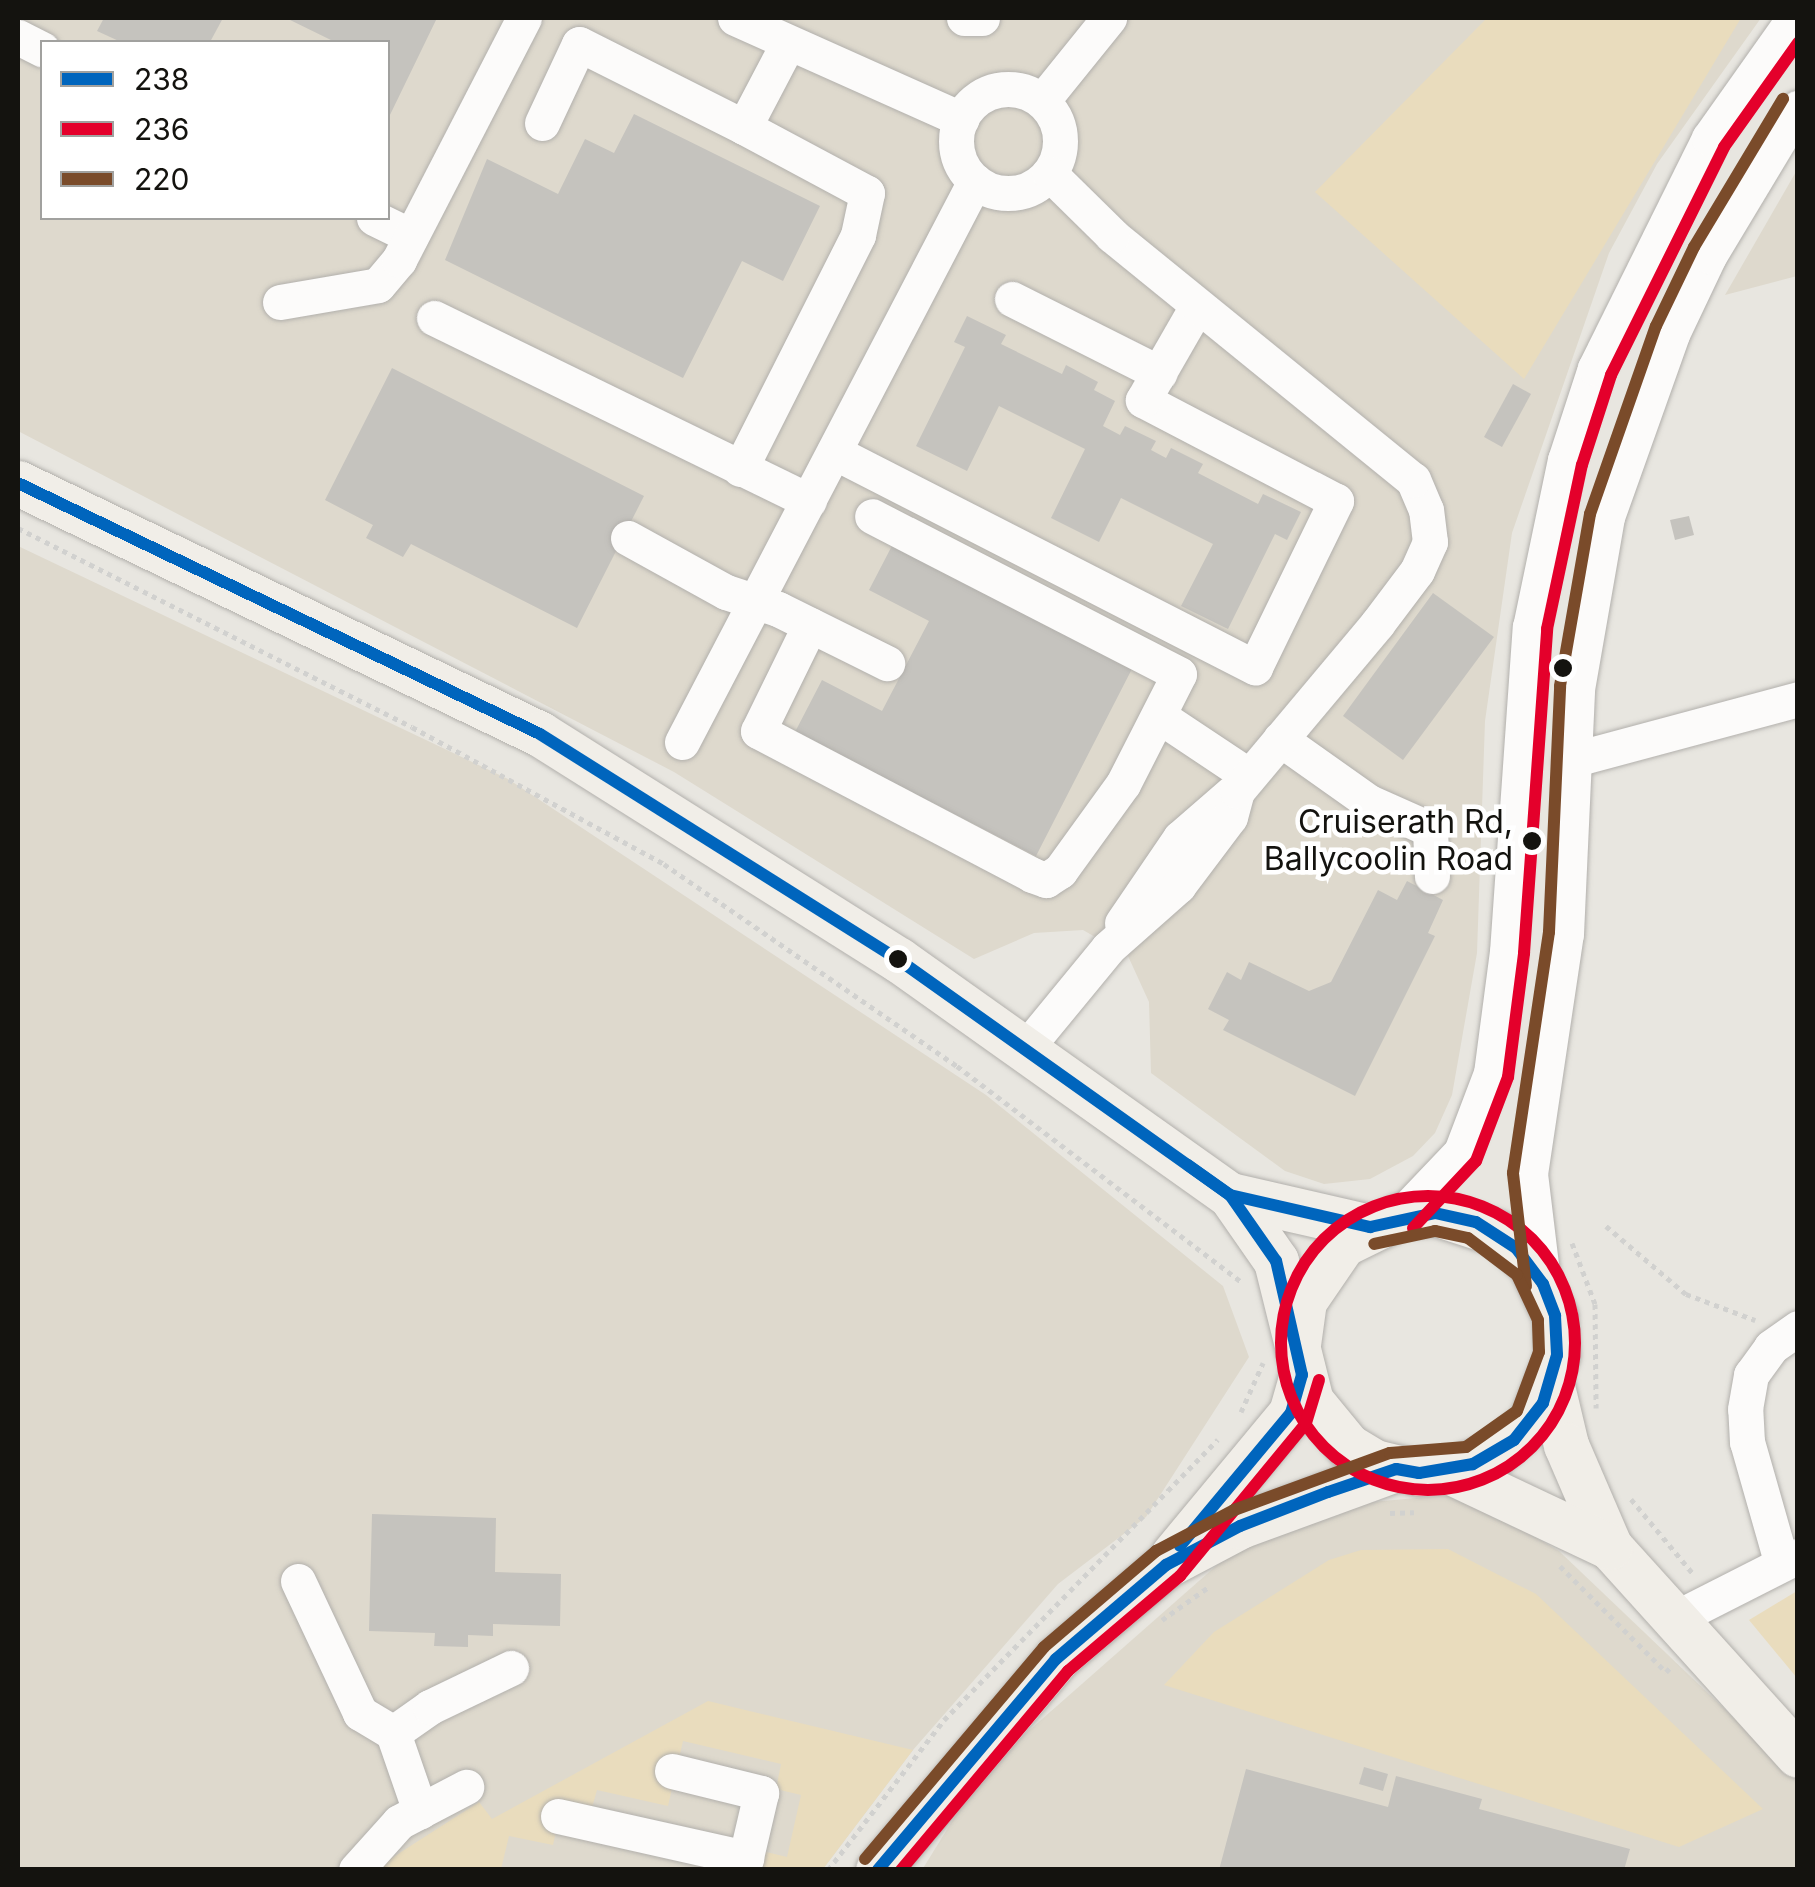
<!DOCTYPE html>
<style>
body{margin:0}
#map{position:relative;width:1815px;height:1887px;overflow:hidden;background:#e8e6e0;font-family:Inter,sans-serif}
div>[style]{position:absolute}
[style*='--x']{left:calc(var(--x)*1px);top:calc(var(--y)*1px);width:calc(var(--w)*1px);rotate:calc(var(--a)*1deg)}
.built>*{inset:0;background:#ded9cd}
.green>*{inset:0;background:#e9dcbd}
.building>*{inset:0;background:#c5c3be}
.path>*{height:5px;margin-top:-2.5px;transform-origin:0;background:repeating-linear-gradient(90deg,#d1d1cf 0 5px,transparent 0 10px)}
.roads{filter:drop-shadow(0 0 2px #b2b0ac) drop-shadow(0 0 2px #b2b0ac)}
.minor>*{height:35px;margin:-17.5px;padding:0 17.5px;transform-origin:17.5px;border-radius:17.5px;background:#fcfbfa}
.minor>.ring{margin:-17.5px;padding:0;box-sizing:content-box;background:none;border:35px solid #fcfbfa;border-radius:50%}
.major>*{height:45px;margin:-22.5px;padding:0 22.5px;transform-origin:22.5px;border-radius:22.5px;background:#f1eee8}
.bus-1>*{height:12px;margin:-6px;padding:0 6px;transform-origin:6px;border-radius:6px;background:#0065bd}
.bus-2>*{height:12px;margin:-6px;padding:0 6px;transform-origin:6px;border-radius:6px;background:#e4002b}
.bus-2>.ring{margin:-6px;padding:0;box-sizing:content-box;background:none;border:12px solid #e4002b;border-radius:50%}
.bus-3>*{height:12px;margin:-6px;padding:0 6px;transform-origin:6px;border-radius:6px;background:#7a4b2a}
.dots>*{width:28px;height:28px;translate:-50% -50%;box-sizing:border-box;border:5px solid #fff;border-radius:50%}
span{translate:-50% -50%;white-space:nowrap;text-align:center;line-height:1.15;-webkit-text-stroke:9px #fff;paint-order:stroke}
.bus-label{font-size:32px;color:#14130f}
.right{translate:-100% -50%;text-align:right}
.frame{position:absolute;inset:0;border:20px solid #14130f;pointer-events:none}
.legend{position:absolute;left:40px;top:40px;width:350px;height:180px;box-sizing:border-box;background:#fff;border:2px solid #a1a19f;margin:0;padding:12px 18px;list-style:none;font-size:30px;color:#14130f}
.legend li{display:flex;align-items:center;gap:20px;height:50px}
.legend b{width:50px;border:2px solid #a1a19f}
</style>
<div id="map">
<div class="built">
<div style="clip-path:polygon(evenodd,18px 18px,1761px 18px,1657px 164px,1609px 253px,1512px 533px,1485px 721px,1477px 953px,1452px 1095px,1435px 1133px,1413px 1156px,1370px 1179px,1324px 1184px,1285px 1171px,1151px 1073px,1149px 1002px,1128px 956px,1083px 930px,1034px 933px,974px 959px,674px 772px,18px 431px,18px 18px,42px 42px,388px 42px,388px 218px,42px 218px,42px 42px)"></div>
<div style="clip-path:polygon(1797px 170px,1797px 276px,1725px 295px)"></div>
<div style="clip-path:polygon(18px 546px,508px 779px,986px 1095px,1223px 1286px,1249px 1357px,1146px 1517px,1058px 1584px,913px 1750px,823px 1869px,18px 1869px)"></div>
<div style="clip-path:polygon(1462px 1494px,1559px 1551px,1797px 1778px,1797px 1869px,922px 1870px,983px 1771px,1233px 1551px,1326px 1506px)"></div>
</div>
<div class="green">
<div style="clip-path:polygon(1487px 18px,1741px 18px,1524px 379px,1315px 192px)"></div>
<div style="clip-path:polygon(1448px 1549px,1536px 1594px,1763px 1809px,1679px 1847px,1164px 1685px,1214px 1632px,1329px 1560px,1361px 1550px)"></div>
<div style="clip-path:polygon(1797px 1591px,1797px 1678px,1749px 1620px)"></div>
<div style="clip-path:polygon(708px 1701px,913px 1750px,823px 1869px,758px 1869px,762px 1851px,787px 1857px,801px 1795px,776px 1789px,781px 1764px,683px 1741px,668px 1806px,597px 1790px,591px 1811px,562px 1805px,553px 1845px,509px 1836px,501px 1869px,373px 1870px,479px 1802px,492px 1819px)"></div>
</div>
<div class="building">
<div style="clip-path:polygon(104px 18px,223px 18px,210px 42px,121px 42px,97px 31px)"></div>
<div style="clip-path:polygon(286px 18px,437px 18px,388px 119px,388px 42px,335px 42px)"></div>
<div style="clip-path:polygon(634px 114px,820px 206px,783px 281px,742px 261px,683px 378px,445px 260px,487px 159px,558px 194px,585px 139px,614px 153px)"></div>
<div style="clip-path:polygon(967px 316px,1006px 335px,1001px 344px,1062px 374px,1066px 365px,1098px 382px,1094px 390px,1115px 401px,1103px 426px,1120px 435px,1125px 426px,1156px 441px,1151px 450px,1166px 458px,1171px 448px,1203px 464px,1198px 473px,1258px 504px,1263px 494px,1301px 512px,1287px 540px,1275px 534px,1228px 629px,1181px 606px,1213px 544px,1121px 498px,1099px 542px,1051px 518px,1085px 449px,999px 406px,967px 471px,916px 446px,965px 347px,954px 342px)"></div>
<div style="clip-path:polygon(392px 368px,644px 496px,577px 628px,411px 544px,403px 557px,366px 538px,373px 525px,325px 500px)"></div>
<div style="clip-path:polygon(1513px 384px,1531px 394px,1502px 447px,1484px 437px)"></div>
<div style="clip-path:polygon(1689px 516px,1694px 535px,1675px 540px,1670px 520px)"></div>
<div style="clip-path:polygon(895px 540px,1135px 663px,1036px 856px,795px 732px,822px 680px,882px 711px,929px 621px,869px 590px)"></div>
<div style="clip-path:polygon(1433px 593px,1494px 637px,1403px 760px,1343px 716px)"></div>
<div style="clip-path:polygon(1407px 881px,1443px 900px,1428px 933px,1435px 936px,1355px 1096px,1223px 1030px,1229px 1020px,1208px 1009px,1227px 972px,1241px 980px,1249px 962px,1309px 991px,1331px 982px,1378px 890px,1397px 900px)"></div>
<div style="clip-path:polygon(372px 1514px,496px 1518px,495px 1572px,561px 1574px,560px 1626px,493px 1624px,493px 1636px,468px 1635px,468px 1647px,434px 1646px,435px 1633px,369px 1631px)"></div>
<div style="clip-path:polygon(1364px 1767px,1388px 1774px,1383px 1791px,1359px 1784px)"></div>
<div style="clip-path:polygon(1246px 1769px,1388px 1807px,1396px 1776px,1482px 1799px,1479px 1809px,1630px 1849px,1624px 1870px,1219px 1870px)"></div>
</div>
<div class="path">
<div style="--x:18;--y:528;--w:441;--a:26.8"></div>
<div style="--x:412;--y:727;--w:287;--a:28.5"></div>
<div style="--x:664;--y:864;--w:356;--a:34.6"></div>
<div style="--x:957;--y:1066;--w:358;--a:37.2"></div>
<div style="--x:1606;--y:1226;--w:105;--a:40.4"></div>
<div style="--x:1686;--y:1294;--w:74;--a:20.6"></div>
<div style="--x:1572;--y:1243;--w:65;--a:69.3"></div>
<div style="--x:1595;--y:1304;--w:104;--a:89.4"></div>
<div style="--x:1241;--y:1412;--w:54;--a:-65.8"></div>
<div style="--x:1631;--y:1499;--w:99;--a:50.3"></div>
<div style="--x:1390;--y:1513;--w:24;--a:-2"></div>
<div style="--x:1560;--y:1566;--w:150;--a:45"></div>
<div style="--x:1666;--y:1672;--w:8;--a:-45"></div>
<div style="--x:1162;--y:1620;--w:59;--a:-35.3"></div>
<div style="--x:828;--y:1870;--w:190;--a:-52.3"></div>
<div style="--x:944;--y:1720;--w:392;--a:-45.7"></div>
</div>
<div class="roads">
<div class="minor">
<div style="--x:735;--y:18;--w:248;--a:24.1"></div>
<div style="--x:964;--y:18;--w:18;--a:0"></div>
<div style="--x:18;--y:37;--w:27;--a:27"></div>
<div class="ring" style="left:956px;top:89px;width:69px;height:69px"></div>
<div style="--x:1042;--y:101;--w:107;--a:-51.1"></div>
<div style="--x:542;--y:123;--w:87;--a:-64.9"></div>
<div style="--x:579;--y:44;--w:185;--a:26.7"></div>
<div style="--x:374;--y:218;--w:41;--a:25.9"></div>
<div style="--x:1012;--y:299;--w:165;--a:26.7"></div>
<div style="--x:280;--y:302;--w:99;--a:-9.8"></div>
<div style="--x:378;--y:285;--w:33;--a:-50"></div>
<div style="--x:399;--y:260;--w:272;--a:-62.7"></div>
<div style="--x:434;--y:318;--w:417;--a:26"></div>
<div style="--x:834;--y:452;--w:473;--a:27.1"></div>
<div style="--x:1255;--y:667;--w:185;--a:-64"></div>
<div style="--x:1336;--y:501;--w:218;--a:-152.4"></div>
<div style="--x:1143;--y:400;--w:108;--a:-60.1"></div>
<div style="--x:740;--y:469;--w:262;--a:-63.2"></div>
<div style="--x:858;--y:235;--w:43;--a:-77.9"></div>
<div style="--x:867;--y:193;--w:140;--a:-151.8"></div>
<div style="--x:744;--y:127;--w:93;--a:-62.3"></div>
<div style="--x:628;--y:538;--w:112;--a:28.9"></div>
<div style="--x:726;--y:592;--w:55;--a:18.1"></div>
<div style="--x:778;--y:609;--w:122;--a:26.4"></div>
<div style="--x:810;--y:625;--w:118;--a:116.1"></div>
<div style="--x:758;--y:731;--w:310;--a:27.7"></div>
<div style="--x:1032;--y:875;--w:15;--a:20"></div>
<div style="--x:1046;--y:880;--w:17;--a:-33"></div>
<div style="--x:1060;--y:871;--w:107;--a:-54.1"></div>
<div style="--x:1123;--y:784;--w:123;--a:-63"></div>
<div style="--x:1179;--y:674;--w:345;--a:-152.8"></div>
<div style="--x:1159;--y:716;--w:108;--a:33.7"></div>
<div style="--x:1280;--y:739;--w:109;--a:35.3"></div>
<div style="--x:1369;--y:802;--w:67;--a:23.9"></div>
<div style="--x:1430;--y:829;--w:47;--a:87.6"></div>
<div style="--x:682;--y:742;--w:633;--a:-62.42"></div>
<div style="--x:1571;--y:760;--w:235;--a:-15"></div>
<div style="--x:1122;--y:923;--w:103;--a:-55.7"></div>
<div style="--x:1180;--y:838;--w:69;--a:-40.9"></div>
<div style="--x:1026;--y:1048;--w:129;--a:-50.6"></div>
<div style="--x:1108;--y:948;--w:94;--a:-41.5"></div>
<div style="--x:1178;--y:886;--w:86;--a:-53"></div>
<div style="--x:1230;--y:817;--w:27;--a:-75"></div>
<div style="--x:1237;--y:791;--w:218;--a:-50"></div>
<div style="--x:1377;--y:624;--w:66;--a:-53"></div>
<div style="--x:1417;--y:571;--w:32;--a:-66"></div>
<div style="--x:1430;--y:542;--w:32;--a:-97"></div>
<div style="--x:1426;--y:510;--w:33;--a:-113"></div>
<div style="--x:1413;--y:480;--w:388;--a:-140.9"></div>
<div style="--x:1112;--y:235;--w:88;--a:-135.5"></div>
<div style="--x:1400;--y:1216;--w:88;--a:-46.4"></div>
<div style="--x:1461;--y:1152;--w:85;--a:-69.2"></div>
<div style="--x:1491;--y:1073;--w:122;--a:-82.5"></div>
<div style="--x:1507;--y:952;--w:326;--a:-86"></div>
<div style="--x:1530;--y:627;--w:171;--a:-78.2"></div>
<div style="--x:1565;--y:460;--w:97;--a:-71.9"></div>
<div style="--x:1595;--y:368;--w:257;--a:-63.6"></div>
<div style="--x:1709;--y:138;--w:147;--a:-54.7"></div>
<div style="--x:1543;--y:1281;--w:108;--a:-96.9"></div>
<div style="--x:1530;--y:1174;--w:243;--a:-81.5"></div>
<div style="--x:1566;--y:934;--w:245;--a:-87.4"></div>
<div style="--x:1577;--y:689;--w:175;--a:-80.1"></div>
<div style="--x:1607;--y:517;--w:194;--a:-70.4"></div>
<div style="--x:1672;--y:334;--w:86;--a:-64.6"></div>
<div style="--x:1709;--y:256;--w:173;--a:-59"></div>
<div style="--x:1781;--y:1561;--w:124;--a:-105.9"></div>
<div style="--x:1747;--y:1442;--w:33;--a:-93"></div>
<div style="--x:1745;--y:1409;--w:35;--a:-80"></div>
<div style="--x:1751;--y:1375;--w:34;--a:-54"></div>
<div style="--x:1771;--y:1347;--w:33;--a:-35"></div>
<div style="--x:298;--y:1581;--w:146;--a:64.8"></div>
<div style="--x:360;--y:1713;--w:39;--a:31"></div>
<div style="--x:393;--y:1733;--w:83;--a:70.9"></div>
<div style="--x:1674;--y:1619;--w:139;--a:-26.9"></div>
<div style="--x:393;--y:1733;--w:45;--a:-35.1"></div>
<div style="--x:430;--y:1707;--w:90;--a:-25.7"></div>
<div style="--x:672;--y:1771;--w:92;--a:13.9"></div>
<div style="--x:761;--y:1793;--w:79;--a:103.2"></div>
<div style="--x:558;--y:1816;--w:193;--a:12.6"></div>
<div style="--x:356;--y:1870;--w:64;--a:-48.1"></div>
<div style="--x:399;--y:1822;--w:76;--a:-27.6"></div>
</div>
<div class="major">
<div style="--x:18;--y:483;--w:579;--a:25.68"></div>
<div style="--x:540;--y:734;--w:424;--a:32.2"></div>
<div style="--x:899;--y:960;--w:406;--a:35.4"></div>
<div style="--x:1230;--y:1195;--w:144;--a:12.9"></div>
<div style="--x:1230;--y:1195;--w:80;--a:55.1"></div>
<div style="--x:1276;--y:1261;--w:144;--a:76"></div>
<div style="--x:1311;--y:1401;--w:58;--a:50.6"></div>
<div style="--x:1348;--y:1446;--w:31;--a:31"></div>
<div style="--x:1375;--y:1462;--w:45;--a:14"></div>
<div style="--x:1419;--y:1473;--w:30;--a:-4"></div>
<div style="--x:1449;--y:1471;--w:48;--a:-20.7"></div>
<div style="--x:1494;--y:1454;--w:49;--a:-40.9"></div>
<div style="--x:1531;--y:1422;--w:72;--a:-68.8"></div>
<div style="--x:1557;--y:1355;--w:39;--a:-93"></div>
<div style="--x:1555;--y:1316;--w:57;--a:-114.8"></div>
<div style="--x:1531;--y:1264;--w:46;--a:-137.6"></div>
<div style="--x:1497;--y:1233;--w:65;--a:-162.1"></div>
<div style="--x:1435;--y:1213;--w:35;--a:175"></div>
<div style="--x:1400;--y:1216;--w:64;--a:153.8"></div>
<div style="--x:1343;--y:1244;--w:69;--a:124.4"></div>
<div style="--x:1304;--y:1301;--w:43;--a:97.9"></div>
<div style="--x:1551;--y:1382;--w:65;--a:76.6"></div>
<div style="--x:1566;--y:1445;--w:111;--a:66.7"></div>
<div style="--x:1610;--y:1547;--w:280;--a:47.9"></div>
<div style="--x:1449;--y:1471;--w:178;--a:25.3"></div>
<div style="--x:1173;--y:1555;--w:185;--a:-50.3"></div>
<div style="--x:1291;--y:1413;--w:40;--a:-74"></div>
<div style="--x:878;--y:1870;--w:276;--a:-49.8"></div>
<div style="--x:1056;--y:1659;--w:145;--a:-40.5"></div>
<div style="--x:1166;--y:1565;--w:84;--a:-27.8"></div>
<div style="--x:1240;--y:1526;--w:166;--a:-20.1"></div>
</div>
</div>
<div class="bus-1">
<div style="--x:18;--y:483;--w:579;--a:25.68"></div>
<div style="--x:540;--y:734;--w:424;--a:32.2"></div>
<div style="--x:899;--y:960;--w:406;--a:35.4"></div>
<div style="--x:1230;--y:1195;--w:144;--a:12.9"></div>
<div style="--x:1370;--y:1227;--w:66;--a:-12.2"></div>
<div style="--x:1435;--y:1213;--w:42;--a:12.4"></div>
<div style="--x:1476;--y:1222;--w:48;--a:33"></div>
<div style="--x:1516;--y:1248;--w:45;--a:53.1"></div>
<div style="--x:1543;--y:1284;--w:34;--a:69"></div>
<div style="--x:1555;--y:1316;--w:39;--a:87"></div>
<div style="--x:1557;--y:1355;--w:50;--a:106.3"></div>
<div style="--x:1543;--y:1403;--w:47;--a:128.1"></div>
<div style="--x:1514;--y:1440;--w:48;--a:149.7"></div>
<div style="--x:1473;--y:1464;--w:55;--a:170.5"></div>
<div style="--x:1419;--y:1473;--w:23;--a:-170"></div>
<div style="--x:1396;--y:1469;--w:72;--a:161.3"></div>
<div style="--x:1328;--y:1492;--w:94;--a:158.9"></div>
<div style="--x:1240;--y:1526;--w:84;--a:152.2"></div>
<div style="--x:1166;--y:1565;--w:145;--a:139.5"></div>
<div style="--x:1056;--y:1659;--w:276;--a:130.2"></div>
<div style="--x:1180;--y:1546;--w:173;--a:-50.2"></div>
<div style="--x:1291;--y:1413;--w:40;--a:-74"></div>
<div style="--x:1302;--y:1375;--w:117;--a:-102.8"></div>
<div style="--x:1276;--y:1261;--w:80;--a:-124.9"></div>
<div style="--x:1230;--y:1195;--w:52;--a:-144.5"></div>
</div>
<div class="bus-2">
<div class="ring" style="left:1281px;top:1196px;width:282px;height:282px"></div>
<div style="--x:1413;--y:1228;--w:92;--a:-46.8"></div>
<div style="--x:1476;--y:1161;--w:90;--a:-69.1"></div>
<div style="--x:1508;--y:1077;--w:125;--a:-82.6"></div>
<div style="--x:1524;--y:953;--w:325;--a:-85.9"></div>
<div style="--x:1547;--y:629;--w:168;--a:-78"></div>
<div style="--x:1582;--y:465;--w:95;--a:-72.1"></div>
<div style="--x:1611;--y:375;--w:254;--a:-63.6"></div>
<div style="--x:1724;--y:147;--w:128;--a:-54.6"></div>
<div style="--x:901;--y:1870;--w:260;--a:-50"></div>
<div style="--x:1068;--y:1671;--w:147;--a:-40.3"></div>
<div style="--x:1180;--y:1576;--w:198;--a:-50.5"></div>
<div style="--x:1306;--y:1423;--w:45;--a:-73.2"></div>
</div>
<div class="bus-3">
<div style="--x:1526;--y:1286;--w:114;--a:-96.6"></div>
<div style="--x:1513;--y:1173;--w:244;--a:-81.5"></div>
<div style="--x:1549;--y:932;--w:246;--a:-87.4"></div>
<div style="--x:1560;--y:686;--w:175;--a:-80.1"></div>
<div style="--x:1590;--y:514;--w:199;--a:-70.7"></div>
<div style="--x:1656;--y:326;--w:88;--a:-64.3"></div>
<div style="--x:1694;--y:247;--w:173;--a:-59"></div>
<div style="--x:865;--y:1859;--w:277;--a:-49.8"></div>
<div style="--x:1044;--y:1647;--w:148;--a:-40.6"></div>
<div style="--x:1156;--y:1551;--w:88;--a:-27.7"></div>
<div style="--x:1234;--y:1510;--w:166;--a:-20.1"></div>
<div style="--x:1390;--y:1453;--w:76;--a:-4.5"></div>
<div style="--x:1466;--y:1447;--w:62;--a:-35.2"></div>
<div style="--x:1517;--y:1411;--w:63;--a:-69.6"></div>
<div style="--x:1539;--y:1352;--w:32;--a:-92"></div>
<div style="--x:1538;--y:1320;--w:50;--a:-115"></div>
<div style="--x:1517;--y:1275;--w:61;--a:-142.9"></div>
<div style="--x:1468;--y:1238;--w:34;--a:-168"></div>
<div style="--x:1435;--y:1231;--w:62;--a:168"></div>
</div>
<div class="dots">
<div style="left:1563px;top:668px;background:#14130f"></div>
<div style="left:1532px;top:841px;background:#14130f"></div>
<div style="left:898px;top:959px;background:#14130f"></div>
</div>
<div class="bus-label">
<span class="right" style="left:1513px;top:841px">Cruiserath Rd,<br>Ballycoolin Road</span>
</div>
<div class="frame"></div>
<ul class="legend">
<li><b style="height:12px;background:#0065bd"></b>238</li>
<li><b style="height:12px;background:#e4002b"></b>236</li>
<li><b style="height:12px;background:#7a4b2a"></b>220</li>
</ul>
</div>
